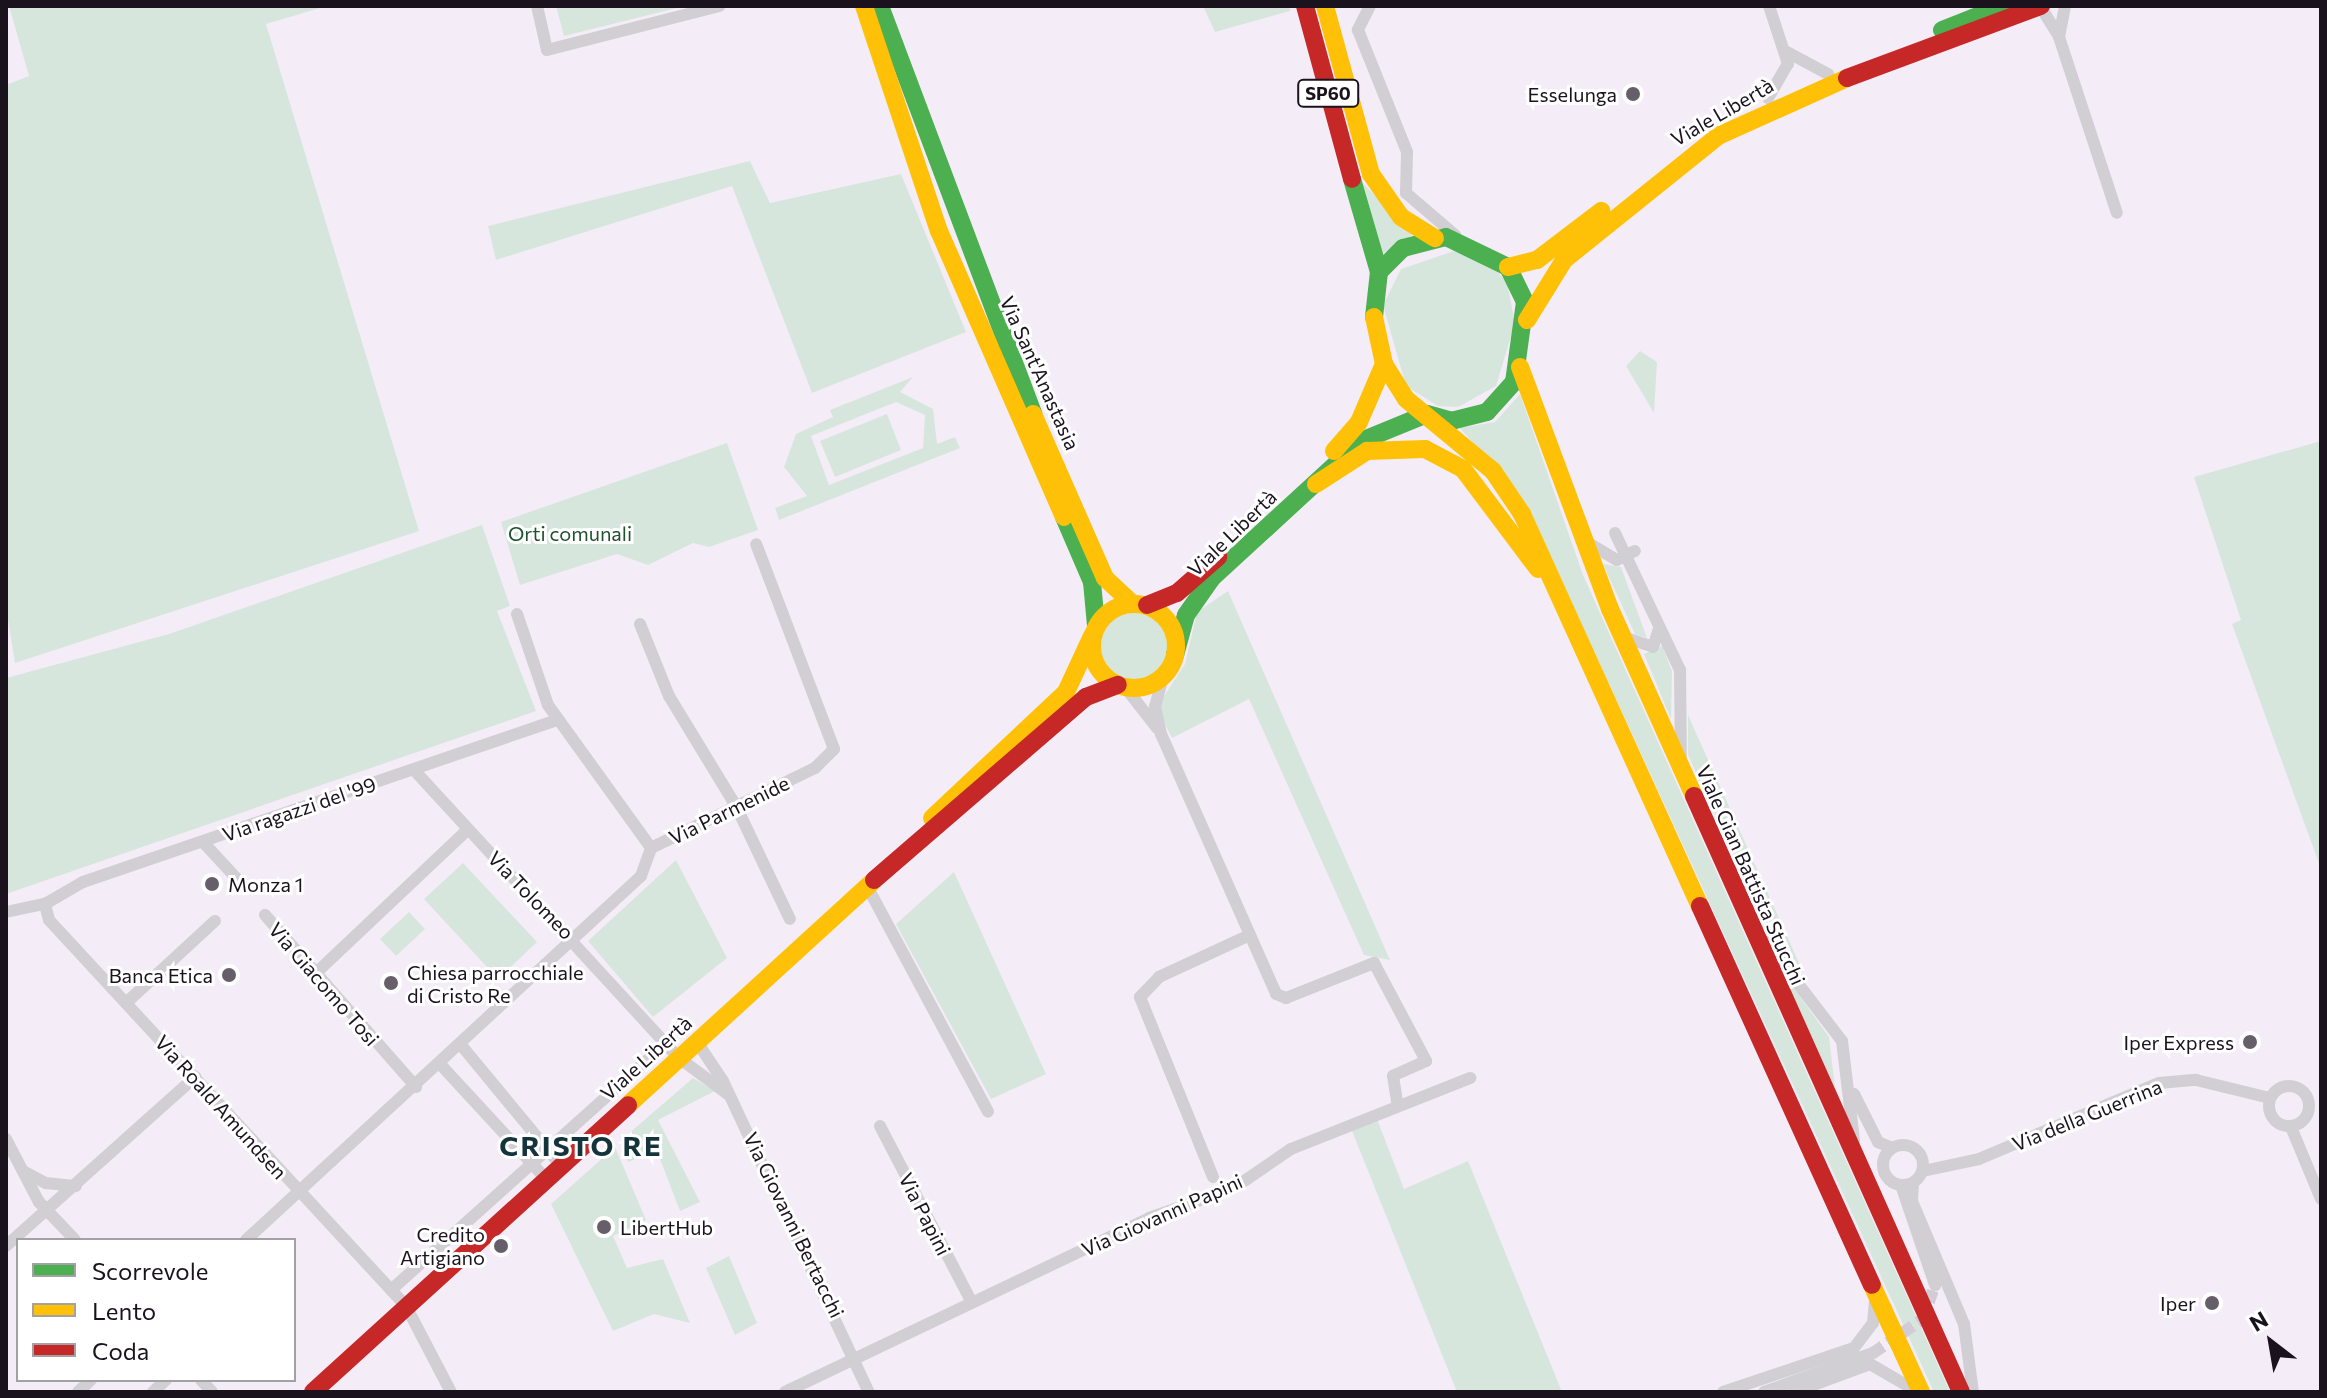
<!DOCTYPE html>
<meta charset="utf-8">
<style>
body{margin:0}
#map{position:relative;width:2327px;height:1398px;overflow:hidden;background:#f4edf8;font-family:Commissioner,sans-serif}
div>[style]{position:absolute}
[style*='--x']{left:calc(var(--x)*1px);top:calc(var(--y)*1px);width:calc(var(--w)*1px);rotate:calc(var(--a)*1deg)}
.green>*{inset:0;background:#d7e6dc}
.round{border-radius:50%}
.street-tunnel>*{height:12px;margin-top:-6px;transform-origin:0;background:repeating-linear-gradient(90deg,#d3ccd7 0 12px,transparent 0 18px)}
.street>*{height:12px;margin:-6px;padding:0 6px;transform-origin:6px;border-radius:6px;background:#d1cfd3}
.street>.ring{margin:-6px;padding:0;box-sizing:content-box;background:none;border:12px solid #d1cfd3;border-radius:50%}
.fast>*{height:18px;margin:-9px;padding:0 9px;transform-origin:9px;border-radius:9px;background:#4caf50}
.slow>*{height:18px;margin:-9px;padding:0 9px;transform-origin:9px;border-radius:9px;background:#ffc107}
.slow>.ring{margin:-9px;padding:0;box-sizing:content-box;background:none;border:18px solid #ffc107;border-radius:50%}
.jam>*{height:18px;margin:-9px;padding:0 9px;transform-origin:9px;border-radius:9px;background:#c62828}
.dots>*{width:22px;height:22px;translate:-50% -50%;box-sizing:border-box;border:4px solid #fff;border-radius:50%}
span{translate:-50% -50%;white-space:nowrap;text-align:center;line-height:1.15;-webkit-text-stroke:6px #fff;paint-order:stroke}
.shield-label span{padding:2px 6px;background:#fff;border:2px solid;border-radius:6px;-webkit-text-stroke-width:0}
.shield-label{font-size:18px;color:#1a131e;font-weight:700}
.poi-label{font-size:20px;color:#1a131e}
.right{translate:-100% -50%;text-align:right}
.left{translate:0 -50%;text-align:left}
.street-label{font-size:20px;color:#1a131e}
.park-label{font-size:20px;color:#1e522c}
.district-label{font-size:28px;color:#14343c;font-weight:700;letter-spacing:2px}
.frame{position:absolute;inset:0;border:8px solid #1a131e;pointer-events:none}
.legend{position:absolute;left:16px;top:1238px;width:280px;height:144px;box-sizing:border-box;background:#fff;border:2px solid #a3a1a5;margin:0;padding:10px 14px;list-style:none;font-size:24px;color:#1a131e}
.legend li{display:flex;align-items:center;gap:16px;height:40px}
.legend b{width:40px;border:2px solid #a3a1a5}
.north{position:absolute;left:2231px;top:1302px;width:80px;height:80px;-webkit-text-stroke:6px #fff;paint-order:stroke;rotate:329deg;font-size:22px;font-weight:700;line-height:32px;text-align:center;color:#1a131e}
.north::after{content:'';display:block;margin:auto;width:28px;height:36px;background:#1a131e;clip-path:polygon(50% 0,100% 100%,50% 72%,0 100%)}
</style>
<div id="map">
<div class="green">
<div style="clip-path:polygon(9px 6px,327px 6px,266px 24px,419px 531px,15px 663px,6px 608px,6px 85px,29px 76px)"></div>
<div style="clip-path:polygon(556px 6px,685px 6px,564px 36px)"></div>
<div style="clip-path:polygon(1203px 6px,1289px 6px,1290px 11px,1215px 32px)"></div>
<div style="clip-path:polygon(750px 161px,770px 203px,901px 174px,966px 332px,812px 393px,732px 186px,496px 260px,488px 226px)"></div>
<div style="clip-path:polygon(1363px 183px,1412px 235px,1382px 254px)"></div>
<div style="clip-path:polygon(1454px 251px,1492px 266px,1507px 282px,1515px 323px,1496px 386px,1458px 407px,1438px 406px,1406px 386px,1383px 305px,1401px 269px)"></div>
<div style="clip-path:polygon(1640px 351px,1657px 362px,1654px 413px,1626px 366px)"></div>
<div style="clip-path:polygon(evenodd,913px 377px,900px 392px,933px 409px,937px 444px,955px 437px,960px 448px,779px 520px,775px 508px,807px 496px,784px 467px,796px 434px,833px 417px,830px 410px,913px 377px,896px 402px,925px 415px,923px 448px,829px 485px,811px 436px,896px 402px)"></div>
<div style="clip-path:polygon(1520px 394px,1583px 575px,1950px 1392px,1934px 1392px,1527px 505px,1460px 428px,1495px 422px)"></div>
<div style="clip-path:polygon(887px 414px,901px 450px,835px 477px,820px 441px)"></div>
<div style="clip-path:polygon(2321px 441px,2321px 869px,2232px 624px,2241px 620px,2194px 477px)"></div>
<div style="clip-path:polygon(727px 443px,758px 530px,709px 547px,693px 543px,648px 565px,617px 554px,520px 585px,501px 522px)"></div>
<div style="clip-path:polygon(482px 525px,510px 606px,497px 611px,536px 711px,6px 894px,6px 678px,169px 634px)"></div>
<div style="clip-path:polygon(1603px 564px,1621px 567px,1647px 638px,1635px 634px)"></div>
<div style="clip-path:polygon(1228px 591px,1390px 960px,1364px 955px,1249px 699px,1172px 738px,1163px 720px,1160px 702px,1185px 664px,1197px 612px)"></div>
<div class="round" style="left:1100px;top:612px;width:68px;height:68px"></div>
<div style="clip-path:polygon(1662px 646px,1672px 671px,1671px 719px,1644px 654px)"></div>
<div style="clip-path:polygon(1688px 715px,1804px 974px,1765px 925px,1688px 755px)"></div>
<div style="clip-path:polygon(676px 860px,727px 958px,653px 1017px,588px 941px)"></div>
<div style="clip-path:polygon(463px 863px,537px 942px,498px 979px,424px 899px)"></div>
<div style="clip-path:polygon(954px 872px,1046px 1074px,991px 1099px,896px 924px)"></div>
<div style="clip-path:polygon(409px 912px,425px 929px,396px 956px,380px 939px)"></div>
<div style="clip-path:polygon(1783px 973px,1829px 1037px,1835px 1088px)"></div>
<div style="clip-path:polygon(693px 1078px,715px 1091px,658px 1120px,700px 1202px,680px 1211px,657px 1151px,628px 1162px,620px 1141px)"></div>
<div style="clip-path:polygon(1377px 1119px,1404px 1189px,1468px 1161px,1562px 1392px,1457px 1392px,1352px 1131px)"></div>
<div style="clip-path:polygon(615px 1147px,646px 1220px,613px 1236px,627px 1268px,663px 1259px,690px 1323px,654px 1314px,613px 1331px,551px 1204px)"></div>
<div style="clip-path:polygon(729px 1256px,757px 1323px,735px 1335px,706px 1268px)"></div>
</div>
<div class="street-tunnel">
<div style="--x:1873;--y:1353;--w:60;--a:-34.2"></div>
<div style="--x:1923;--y:1319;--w:36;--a:-71"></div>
</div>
<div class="street">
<div style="--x:537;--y:6;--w:45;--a:77.2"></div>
<div style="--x:547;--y:50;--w:178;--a:-14.3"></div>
<div style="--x:1370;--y:6;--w:27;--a:117"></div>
<div style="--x:1358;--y:30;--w:131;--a:68.1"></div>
<div style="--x:1407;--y:152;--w:41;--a:91.4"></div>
<div style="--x:1406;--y:193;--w:65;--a:40.6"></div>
<div style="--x:2040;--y:6;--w:36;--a:58"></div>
<div style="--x:2059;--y:37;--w:185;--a:71.8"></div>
<div style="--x:2059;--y:37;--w:32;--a:-79"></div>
<div style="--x:1787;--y:52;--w:47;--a:28.2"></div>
<div style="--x:1768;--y:98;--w:39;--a:-60"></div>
<div style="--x:1788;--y:64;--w:61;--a:-108.1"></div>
<div style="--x:1615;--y:533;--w:152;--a:64.6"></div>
<div style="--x:1680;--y:670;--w:89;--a:89.4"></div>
<div style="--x:1590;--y:544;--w:31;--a:31"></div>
<div style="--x:1617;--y:560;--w:20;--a:-27"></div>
<div style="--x:517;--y:614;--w:96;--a:71.2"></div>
<div style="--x:548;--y:705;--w:176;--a:54.2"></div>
<div style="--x:640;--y:624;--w:78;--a:68.1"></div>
<div style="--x:669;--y:696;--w:129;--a:58.7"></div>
<div style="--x:736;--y:806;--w:125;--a:64.5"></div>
<div style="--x:1626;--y:638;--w:28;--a:18"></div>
<div style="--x:1653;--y:647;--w:19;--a:-72"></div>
<div style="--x:1163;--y:677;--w:30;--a:105"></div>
<div style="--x:1155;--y:706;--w:29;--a:78"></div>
<div style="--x:1161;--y:734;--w:284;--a:66.1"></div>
<div style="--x:1276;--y:994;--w:11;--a:22"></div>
<div style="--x:1286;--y:998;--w:95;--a:-21.7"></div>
<div style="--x:1374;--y:963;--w:111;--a:62"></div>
<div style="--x:1426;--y:1061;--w:36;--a:156"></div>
<div style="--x:1393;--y:1076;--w:26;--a:81"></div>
<div style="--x:1125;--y:687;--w:52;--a:52"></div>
<div style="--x:414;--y:770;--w:391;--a:47.4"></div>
<div style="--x:679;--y:1058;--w:62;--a:36.5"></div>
<div style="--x:203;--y:842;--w:53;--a:47.3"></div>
<div style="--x:651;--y:848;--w:182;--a:-26"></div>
<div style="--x:815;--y:768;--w:27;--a:-45"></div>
<div style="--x:834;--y:749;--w:219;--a:-110.8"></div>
<div style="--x:867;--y:886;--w:256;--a:61.8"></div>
<div style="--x:45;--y:904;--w:16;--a:76"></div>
<div style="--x:49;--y:920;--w:526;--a:47.24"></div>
<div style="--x:406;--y:1306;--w:97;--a:62.4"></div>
<div style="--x:45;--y:904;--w:44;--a:-30.1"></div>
<div style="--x:83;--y:882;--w:501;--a:-18.87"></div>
<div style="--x:6;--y:912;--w:40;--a:-12"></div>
<div style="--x:265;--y:915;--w:229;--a:48.7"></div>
<div style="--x:1766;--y:942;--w:125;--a:52.5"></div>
<div style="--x:1842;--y:1041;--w:100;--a:83.1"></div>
<div style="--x:317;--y:972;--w:207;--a:-43.4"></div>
<div style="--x:126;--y:1003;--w:121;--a:-42.7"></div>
<div style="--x:697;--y:1042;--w:47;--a:56.3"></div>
<div style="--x:723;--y:1081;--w:344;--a:64.9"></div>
<div style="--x:461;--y:1045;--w:157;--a:50.4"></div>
<div style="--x:440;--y:1064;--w:156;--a:47.3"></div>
<div class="ring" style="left:2269px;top:1086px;width:28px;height:28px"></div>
<div style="--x:1854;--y:1094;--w:54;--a:63.4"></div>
<div style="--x:1878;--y:1142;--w:15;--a:23"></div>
<div style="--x:880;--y:1126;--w:197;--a:62.5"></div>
<div style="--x:2291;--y:1127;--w:78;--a:67.4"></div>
<div style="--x:6;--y:1139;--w:71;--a:62.4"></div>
<div style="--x:39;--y:1202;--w:52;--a:46.5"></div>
<div class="ring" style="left:1883px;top:1145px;width:28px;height:28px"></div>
<div style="--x:23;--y:1171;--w:26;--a:28"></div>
<div style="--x:46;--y:1183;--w:30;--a:6"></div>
<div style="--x:1923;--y:1171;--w:57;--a:-12.1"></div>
<div style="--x:1979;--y:1159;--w:195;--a:-22.9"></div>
<div style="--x:2159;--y:1083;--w:37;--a:-5"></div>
<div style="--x:2196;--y:1080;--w:76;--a:13.7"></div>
<div style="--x:1213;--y:1177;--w:194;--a:-112.1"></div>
<div style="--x:1140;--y:997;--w:28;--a:-46"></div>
<div style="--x:1159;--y:977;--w:100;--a:-24.8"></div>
<div style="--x:1913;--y:1183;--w:18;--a:93"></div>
<div style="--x:1912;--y:1201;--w:134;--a:67.1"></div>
<div style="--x:1964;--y:1324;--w:69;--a:82.5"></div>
<div style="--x:1901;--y:1185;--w:106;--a:71.2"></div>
<div style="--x:246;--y:1240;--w:537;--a:-42.66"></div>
<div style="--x:641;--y:876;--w:30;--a:-70"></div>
<div style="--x:6;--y:1246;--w:254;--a:-41.8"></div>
<div style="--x:391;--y:1290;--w:370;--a:-41.9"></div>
<div style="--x:201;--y:1380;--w:16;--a:47"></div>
<div style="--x:78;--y:1392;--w:18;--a:-43"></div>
<div style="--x:153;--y:1392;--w:18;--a:-43"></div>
<div style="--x:785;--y:1392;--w:403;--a:-25.5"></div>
<div style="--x:1149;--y:1218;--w:90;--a:-19.4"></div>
<div style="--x:1234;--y:1188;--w:69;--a:-34.4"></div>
<div style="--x:1291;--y:1149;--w:193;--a:-21.6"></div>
<div style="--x:1723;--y:1392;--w:138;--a:-18.6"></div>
<div style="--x:1854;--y:1348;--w:31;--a:-53"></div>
<div style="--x:1873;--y:1323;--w:22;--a:-85"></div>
<div style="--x:1764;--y:1392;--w:116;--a:-19.7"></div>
<div style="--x:1794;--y:1392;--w:81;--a:-20.2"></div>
<div style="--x:1870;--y:1364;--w:50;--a:30.2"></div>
</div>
<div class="fast">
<div style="--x:880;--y:6;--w:436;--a:69.4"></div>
<div style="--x:1942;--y:30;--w:66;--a:-21.5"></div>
<div style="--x:1352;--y:179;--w:97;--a:73.8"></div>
<div style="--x:1374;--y:317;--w:45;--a:-83.7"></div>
<div style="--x:1379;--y:272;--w:34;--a:-45"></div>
<div style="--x:1403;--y:248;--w:44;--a:-14.3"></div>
<div style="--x:1446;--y:237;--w:69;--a:25.8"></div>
<div style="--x:1508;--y:267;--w:39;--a:64"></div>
<div style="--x:1525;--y:302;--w:81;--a:97.8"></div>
<div style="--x:1514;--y:382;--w:40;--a:132"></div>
<div style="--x:1487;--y:412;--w:36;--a:166"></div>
<div style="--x:1452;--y:421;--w:26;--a:-164"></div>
<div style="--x:1064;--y:517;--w:71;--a:66.7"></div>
<div style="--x:1092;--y:582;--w:43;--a:84.7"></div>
<div style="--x:1175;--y:655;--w:41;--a:-74.6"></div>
<div style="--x:1186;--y:615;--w:45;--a:-54.9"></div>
<div style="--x:1212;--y:578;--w:202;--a:-42.6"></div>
<div style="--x:1361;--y:441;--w:71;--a:-22.2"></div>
</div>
<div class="slow">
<div style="--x:864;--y:6;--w:237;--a:71.6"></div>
<div style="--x:939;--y:231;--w:312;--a:66.4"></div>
<div style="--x:1325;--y:6;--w:174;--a:74.7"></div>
<div style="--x:1371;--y:174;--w:52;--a:55.1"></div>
<div style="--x:1401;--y:217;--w:40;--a:32"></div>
<div style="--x:1508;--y:267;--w:30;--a:-14"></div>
<div style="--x:1537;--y:260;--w:81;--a:-37.4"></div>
<div style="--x:1374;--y:317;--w:48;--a:78"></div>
<div style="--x:1384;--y:364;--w:41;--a:57.8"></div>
<div style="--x:1406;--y:399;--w:113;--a:39.6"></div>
<div style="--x:1493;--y:471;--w:52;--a:56"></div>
<div style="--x:1522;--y:514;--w:431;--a:65.6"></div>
<div style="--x:1527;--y:320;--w:70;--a:-58.3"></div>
<div style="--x:1564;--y:260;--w:198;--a:-38.8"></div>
<div style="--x:1718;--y:136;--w:141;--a:-24.2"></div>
<div style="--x:1520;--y:367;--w:258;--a:69.6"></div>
<div style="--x:1610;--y:609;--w:205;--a:65.8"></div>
<div style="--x:1033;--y:414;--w:179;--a:66.3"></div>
<div style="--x:1105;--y:578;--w:37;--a:43"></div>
<div style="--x:1334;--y:451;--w:38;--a:-49"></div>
<div style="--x:1359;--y:422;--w:63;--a:-66.7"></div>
<div style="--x:1316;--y:484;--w:61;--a:-32.9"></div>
<div style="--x:1367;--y:451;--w:58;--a:-2"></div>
<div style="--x:1425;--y:449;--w:43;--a:27.8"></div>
<div style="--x:1463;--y:469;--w:125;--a:53.1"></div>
<div class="ring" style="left:1092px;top:604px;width:66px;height:66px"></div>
<div style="--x:932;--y:818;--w:184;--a:-43.2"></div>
<div style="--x:1066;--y:692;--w:62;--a:-65.1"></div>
<div style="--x:628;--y:1105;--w:333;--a:-42.4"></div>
<div style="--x:1872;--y:1285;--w:118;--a:65.4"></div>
</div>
<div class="jam">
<div style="--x:1305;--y:6;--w:179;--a:74.8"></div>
<div style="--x:1847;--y:78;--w:207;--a:-20.4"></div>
<div style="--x:1147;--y:605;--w:32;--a:-22"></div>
<div style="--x:1177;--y:593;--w:55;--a:-41.3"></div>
<div style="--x:1694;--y:796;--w:653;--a:65.87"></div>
<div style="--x:874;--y:880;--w:280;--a:-40.8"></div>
<div style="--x:1086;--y:697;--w:34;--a:-21"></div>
<div style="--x:1700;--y:906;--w:416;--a:65.6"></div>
<div style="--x:313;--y:1392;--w:426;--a:-42.3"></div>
</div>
<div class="dots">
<div style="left:1633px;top:94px;background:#665f6a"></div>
<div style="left:212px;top:884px;background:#665f6a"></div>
<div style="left:229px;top:975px;background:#665f6a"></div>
<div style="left:391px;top:983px;background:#665f6a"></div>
<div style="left:2250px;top:1042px;background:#665f6a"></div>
<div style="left:604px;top:1227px;background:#665f6a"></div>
<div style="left:501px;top:1246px;background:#665f6a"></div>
<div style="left:2212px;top:1303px;background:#665f6a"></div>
</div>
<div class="shield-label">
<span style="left:1328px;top:93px">SP60</span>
</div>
<div class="poi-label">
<span class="right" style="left:1617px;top:94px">Esselunga</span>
<span class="left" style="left:228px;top:884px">Monza 1</span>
<span class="left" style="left:407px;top:984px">Chiesa parrocchiale<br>di Cristo Re</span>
<span class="right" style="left:213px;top:975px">Banca Etica</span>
<span class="right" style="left:2234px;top:1042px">Iper Express</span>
<span class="left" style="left:620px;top:1227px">LibertHub</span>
<span class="right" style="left:485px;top:1246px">Credito<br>Artigiano</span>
<span class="right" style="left:2196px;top:1303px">Iper</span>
</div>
<div class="street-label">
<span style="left:1722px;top:112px;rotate:-30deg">Viale Libertà</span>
<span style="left:1040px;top:373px;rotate:66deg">Via Sant'Anastasia</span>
<span style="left:1232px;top:533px;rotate:-44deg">Viale Libertà</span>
<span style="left:299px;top:809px;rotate:-19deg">Via ragazzi del '99</span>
<span style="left:729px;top:810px;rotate:-26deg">Via Parmenide</span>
<span style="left:1751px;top:875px;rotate:66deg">Viale Gian Battista Stucchi</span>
<span style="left:531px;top:895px;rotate:46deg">Via Tolomeo</span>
<span style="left:324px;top:984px;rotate:49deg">Via Giacomo Tosi</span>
<span style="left:646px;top:1058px;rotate:-42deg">Viale Libertà</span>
<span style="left:221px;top:1107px;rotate:48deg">Via Roald Amundsen</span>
<span style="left:2087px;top:1115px;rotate:-22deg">Via della Guerrina</span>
<span style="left:925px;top:1214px;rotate:63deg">Via Papini</span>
<span style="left:1162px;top:1215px;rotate:-24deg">Via Giovanni Papini</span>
<span style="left:794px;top:1225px;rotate:64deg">Via Giovanni Bertacchi</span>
</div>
<div class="park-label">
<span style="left:570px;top:533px">Orti comunali</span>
</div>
<div class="district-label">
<span style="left:581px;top:1145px">CRISTO RE</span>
</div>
<div class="frame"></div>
<ul class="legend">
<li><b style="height:10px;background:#4caf50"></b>Scorrevole</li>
<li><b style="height:10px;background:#ffc107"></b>Lento</li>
<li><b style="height:10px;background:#c62828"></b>Coda</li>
</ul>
<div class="north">N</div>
</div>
